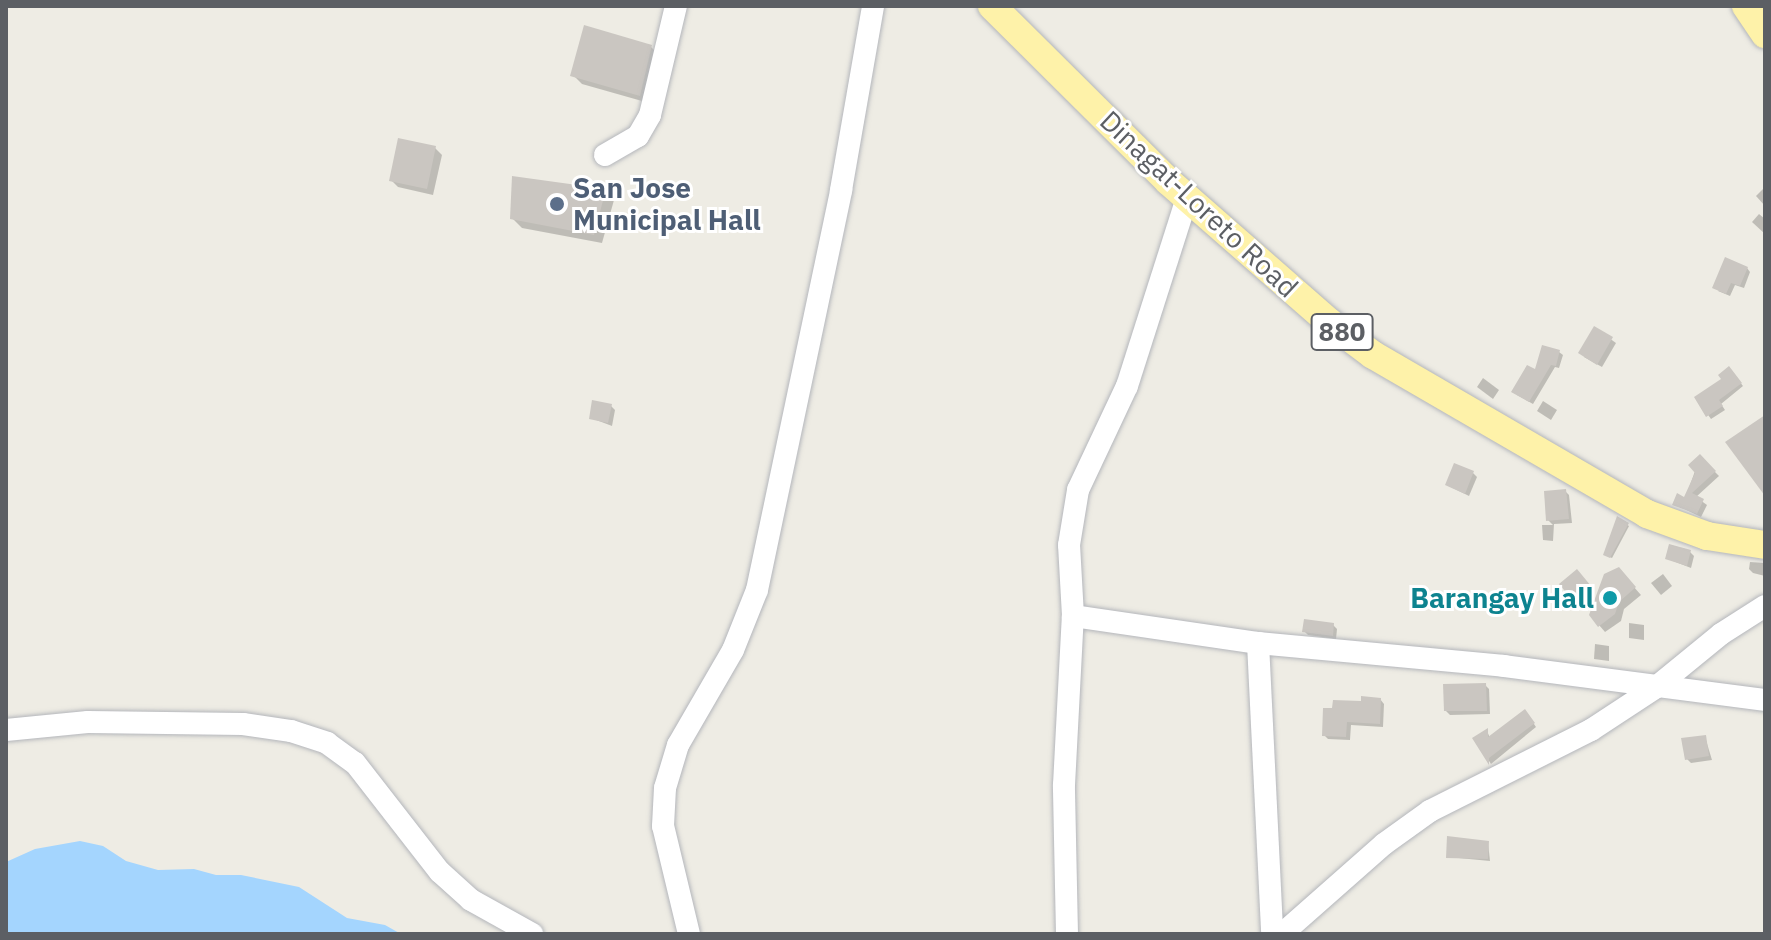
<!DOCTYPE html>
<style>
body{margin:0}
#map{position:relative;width:1771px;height:940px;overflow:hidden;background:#eeece4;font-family:"IBM Plex Sans",sans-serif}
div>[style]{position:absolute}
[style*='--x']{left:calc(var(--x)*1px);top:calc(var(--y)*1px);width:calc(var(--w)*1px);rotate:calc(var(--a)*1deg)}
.water>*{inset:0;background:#a4d5fe}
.shadow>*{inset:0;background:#0003}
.building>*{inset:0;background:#cac6c1}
.roads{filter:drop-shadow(0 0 2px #b4b6bb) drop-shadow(0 0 2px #b4b6bb)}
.minor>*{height:22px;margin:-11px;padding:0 11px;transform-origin:11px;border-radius:11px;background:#fff}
.major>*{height:28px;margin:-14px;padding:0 14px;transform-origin:14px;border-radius:14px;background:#fef2a9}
.dots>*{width:22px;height:22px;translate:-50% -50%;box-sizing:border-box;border:4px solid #fff;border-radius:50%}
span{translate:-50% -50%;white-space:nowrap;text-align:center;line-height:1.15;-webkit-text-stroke:6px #fff;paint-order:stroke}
.shield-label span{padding:2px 6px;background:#fff;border:2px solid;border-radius:6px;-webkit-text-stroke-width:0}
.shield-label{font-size:26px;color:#5c5f64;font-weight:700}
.service-label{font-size:28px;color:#4e5e75;font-weight:700}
.left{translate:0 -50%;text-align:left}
.street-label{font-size:28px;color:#5c5f64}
.culture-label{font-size:28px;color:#0d838f;font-weight:700}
.right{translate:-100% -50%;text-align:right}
.frame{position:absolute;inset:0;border:8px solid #5c5f64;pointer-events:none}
</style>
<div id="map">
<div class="water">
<div style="clip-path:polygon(80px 841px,103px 846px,126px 861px,158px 870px,194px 869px,216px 875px,241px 875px,299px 887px,347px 918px,385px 925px,401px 934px,6px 934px,6px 862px,35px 849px)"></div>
</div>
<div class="shadow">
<div style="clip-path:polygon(651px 47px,660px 56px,649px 103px,582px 84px,573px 75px)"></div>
<div style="clip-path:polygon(435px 148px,442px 155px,433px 195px,398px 187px,391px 180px)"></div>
<div style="clip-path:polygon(1765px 187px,1765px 206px,1756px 196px)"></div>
<div style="clip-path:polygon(605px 191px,614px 200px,602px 243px,522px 228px,512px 218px)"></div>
<div style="clip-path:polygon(1759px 214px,1765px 219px,1765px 234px,1752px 222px)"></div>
<div style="clip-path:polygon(1747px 268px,1750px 272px,1744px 288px,1735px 285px,1730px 296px,1718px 291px)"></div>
<div style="clip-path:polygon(1595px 328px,1616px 343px,1602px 367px,1584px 357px)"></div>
<div style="clip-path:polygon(1559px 352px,1563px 355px,1559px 368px,1555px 367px,1533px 404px,1517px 395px)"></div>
<div style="clip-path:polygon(1732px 372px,1743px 386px,1721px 404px,1725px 410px,1711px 419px,1696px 398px)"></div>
<div style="clip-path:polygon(1483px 378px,1499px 390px,1493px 399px,1477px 387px)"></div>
<div style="clip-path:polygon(1543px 401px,1557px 410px,1551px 420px,1537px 411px)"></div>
<div style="clip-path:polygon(611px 406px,615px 410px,612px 426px,591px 418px)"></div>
<div style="clip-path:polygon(1700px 457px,1719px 476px,1696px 497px,1707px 505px,1701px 517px,1674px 504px,1685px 499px)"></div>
<div style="clip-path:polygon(1473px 473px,1477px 477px,1469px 496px,1447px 485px)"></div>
<div style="clip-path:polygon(1565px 491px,1569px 495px,1572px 523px,1554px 524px,1553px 541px,1543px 540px,1542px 525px,1553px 525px,1548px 520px)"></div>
<div style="clip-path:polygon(1618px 519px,1629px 526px,1612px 558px,1607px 556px)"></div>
<div style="clip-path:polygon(1690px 552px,1694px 556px,1691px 568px,1668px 559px)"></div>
<div style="clip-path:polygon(1750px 562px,1765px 563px,1765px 576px,1753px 573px,1749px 569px)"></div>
<div style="clip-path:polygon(1577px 572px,1594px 591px,1579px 604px,1562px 585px)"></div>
<div style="clip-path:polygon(1663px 574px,1672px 586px,1661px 595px,1651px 583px)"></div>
<div style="clip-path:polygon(1625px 577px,1641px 595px,1624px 609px,1621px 621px,1605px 632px,1599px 625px)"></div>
<div style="clip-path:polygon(1629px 623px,1644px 625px,1644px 640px,1629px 638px)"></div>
<div style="clip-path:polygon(1333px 625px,1337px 629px,1336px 639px,1308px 635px,1304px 631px)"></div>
<div style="clip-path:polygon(1595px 644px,1609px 646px,1609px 661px,1594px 659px)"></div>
<div style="clip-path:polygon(1485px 685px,1489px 689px,1490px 714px,1450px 715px,1446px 711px)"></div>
<div style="clip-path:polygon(1380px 699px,1384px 704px,1383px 727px,1351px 725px,1350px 740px,1328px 739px,1324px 735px,1334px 711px)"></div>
<div style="clip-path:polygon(1528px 715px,1536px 727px,1491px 764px,1475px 739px,1487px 731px,1490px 738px)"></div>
<div style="clip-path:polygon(1705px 737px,1712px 760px,1691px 763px,1687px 759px)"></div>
<div style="clip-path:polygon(1488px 843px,1490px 861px,1448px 857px)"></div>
</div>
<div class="building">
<div style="clip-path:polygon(584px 25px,652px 45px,640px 96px,570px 76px)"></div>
<div style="clip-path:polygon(398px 138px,436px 146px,427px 189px,389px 181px)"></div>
<div style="clip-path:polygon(512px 176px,606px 189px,594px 235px,510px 219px)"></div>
<div style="clip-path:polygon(1725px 257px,1748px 267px,1740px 286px,1731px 283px,1726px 294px,1712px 288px)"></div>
<div style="clip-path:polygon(1594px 326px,1613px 337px,1597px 365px,1578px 353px)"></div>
<div style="clip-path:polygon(1542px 345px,1560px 350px,1556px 366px,1551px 365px,1529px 402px,1511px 392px,1527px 365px,1535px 369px)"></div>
<div style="clip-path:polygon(1729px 366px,1742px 383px,1719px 400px,1723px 406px,1706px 417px,1694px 397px,1721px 379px,1718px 375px)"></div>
<div style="clip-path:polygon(592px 400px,612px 404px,608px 423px,589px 419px)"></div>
<div style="clip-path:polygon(1765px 415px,1765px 496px,1725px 442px)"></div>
<div style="clip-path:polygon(1700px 454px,1716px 471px,1692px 493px,1704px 499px,1697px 514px,1672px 505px,1677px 493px,1684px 497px,1695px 473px,1688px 465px)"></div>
<div style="clip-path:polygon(1454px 463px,1474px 471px,1465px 494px,1445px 485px)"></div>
<div style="clip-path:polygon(1566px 489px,1569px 519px,1546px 521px,1544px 491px)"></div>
<div style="clip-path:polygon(1617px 516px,1629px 523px,1610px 558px,1603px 555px)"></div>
<div style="clip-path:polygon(1669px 544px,1691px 550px,1687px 566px,1665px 559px)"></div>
<div style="clip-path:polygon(1619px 567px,1636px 587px,1619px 602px,1615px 614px,1598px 627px,1589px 615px,1604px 574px)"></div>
<div style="clip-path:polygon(1577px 569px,1591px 586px,1573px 601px,1559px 584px)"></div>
<div style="clip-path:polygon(1304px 619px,1334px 623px,1333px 636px,1302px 632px)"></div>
<div style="clip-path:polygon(1486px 683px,1487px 711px,1444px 711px,1443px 684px)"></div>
<div style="clip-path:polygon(1361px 696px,1381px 698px,1380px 724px,1347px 722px,1346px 737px,1322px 736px,1323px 708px,1332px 708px,1333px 700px,1361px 701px)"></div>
<div style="clip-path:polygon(1525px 709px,1535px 723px,1489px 758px,1489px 765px,1472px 738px,1488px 728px,1488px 737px)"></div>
<div style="clip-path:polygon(1706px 735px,1709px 756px,1685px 760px,1681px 738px)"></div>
<div style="clip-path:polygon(1447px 836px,1489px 841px,1488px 859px,1446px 858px)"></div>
</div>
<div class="roads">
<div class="minor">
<div style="--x:605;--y:155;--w:38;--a:-30"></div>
<div style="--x:638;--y:136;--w:24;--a:-60"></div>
<div style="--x:650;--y:115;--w:112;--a:-76.6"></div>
<div style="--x:1073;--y:616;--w:71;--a:-93.2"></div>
<div style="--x:1069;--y:545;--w:56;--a:-80.7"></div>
<div style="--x:1078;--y:490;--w:115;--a:-64.8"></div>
<div style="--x:1127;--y:386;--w:197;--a:-72.3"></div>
<div style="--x:1258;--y:643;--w:247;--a:5.3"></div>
<div style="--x:1504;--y:666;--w:263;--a:7.4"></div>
<div style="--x:6;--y:730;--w:82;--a:-5.6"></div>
<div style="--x:88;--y:722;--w:155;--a:0.7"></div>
<div style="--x:243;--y:724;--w:49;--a:8.3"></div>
<div style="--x:291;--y:731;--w:38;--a:18"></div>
<div style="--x:327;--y:743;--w:34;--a:36"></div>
<div style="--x:355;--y:763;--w:138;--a:52.1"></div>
<div style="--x:440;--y:872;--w:42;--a:42.1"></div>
<div style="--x:471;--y:900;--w:70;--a:29.1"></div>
<div style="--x:689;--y:934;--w:111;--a:-103.5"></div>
<div style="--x:663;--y:826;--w:38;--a:-87"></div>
<div style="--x:665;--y:788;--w:45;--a:-73.2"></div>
<div style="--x:678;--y:745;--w:110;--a:-59.9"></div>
<div style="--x:733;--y:650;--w:65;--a:-68.2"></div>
<div style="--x:757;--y:590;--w:409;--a:-78.1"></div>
<div style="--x:841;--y:190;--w:187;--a:-80.1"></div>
<div style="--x:1067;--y:934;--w:149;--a:-91.2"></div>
<div style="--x:1064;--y:785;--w:169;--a:-87"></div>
<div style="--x:1073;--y:616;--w:187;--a:8.3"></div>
<div style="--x:1258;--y:643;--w:291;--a:87.2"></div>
<div style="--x:1282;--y:934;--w:136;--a:-41.4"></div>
<div style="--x:1384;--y:844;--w:57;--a:-35.7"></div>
<div style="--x:1430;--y:811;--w:180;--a:-26.7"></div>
<div style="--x:1591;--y:730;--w:77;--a:-33.3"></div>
<div style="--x:1655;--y:688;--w:85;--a:-39.3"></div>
<div style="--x:1721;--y:634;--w:52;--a:-32.5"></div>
</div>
<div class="major">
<div style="--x:992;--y:6;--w:248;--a:44.8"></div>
<div style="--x:1168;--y:181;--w:214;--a:41.2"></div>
<div style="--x:1329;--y:322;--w:55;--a:36.9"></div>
<div style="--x:1373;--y:355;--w:317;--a:30.1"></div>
<div style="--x:1647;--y:514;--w:64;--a:20.1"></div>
<div style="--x:1707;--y:536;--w:59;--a:8.8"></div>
<div style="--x:1746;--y:6;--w:34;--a:56"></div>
</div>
</div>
<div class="dots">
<div style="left:557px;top:204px;background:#5c6f8a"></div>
<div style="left:1610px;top:598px;background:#0f9aa8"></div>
</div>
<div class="shield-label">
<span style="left:1342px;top:332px">880</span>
</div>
<div class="service-label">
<span class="left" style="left:573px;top:204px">San Jose<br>Municipal Hall</span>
</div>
<div class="street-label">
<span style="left:1199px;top:204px;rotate:43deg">Dinagat-Loreto Road</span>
</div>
<div class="culture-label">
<span class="right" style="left:1594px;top:598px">Barangay Hall</span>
</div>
<div class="frame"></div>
</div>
